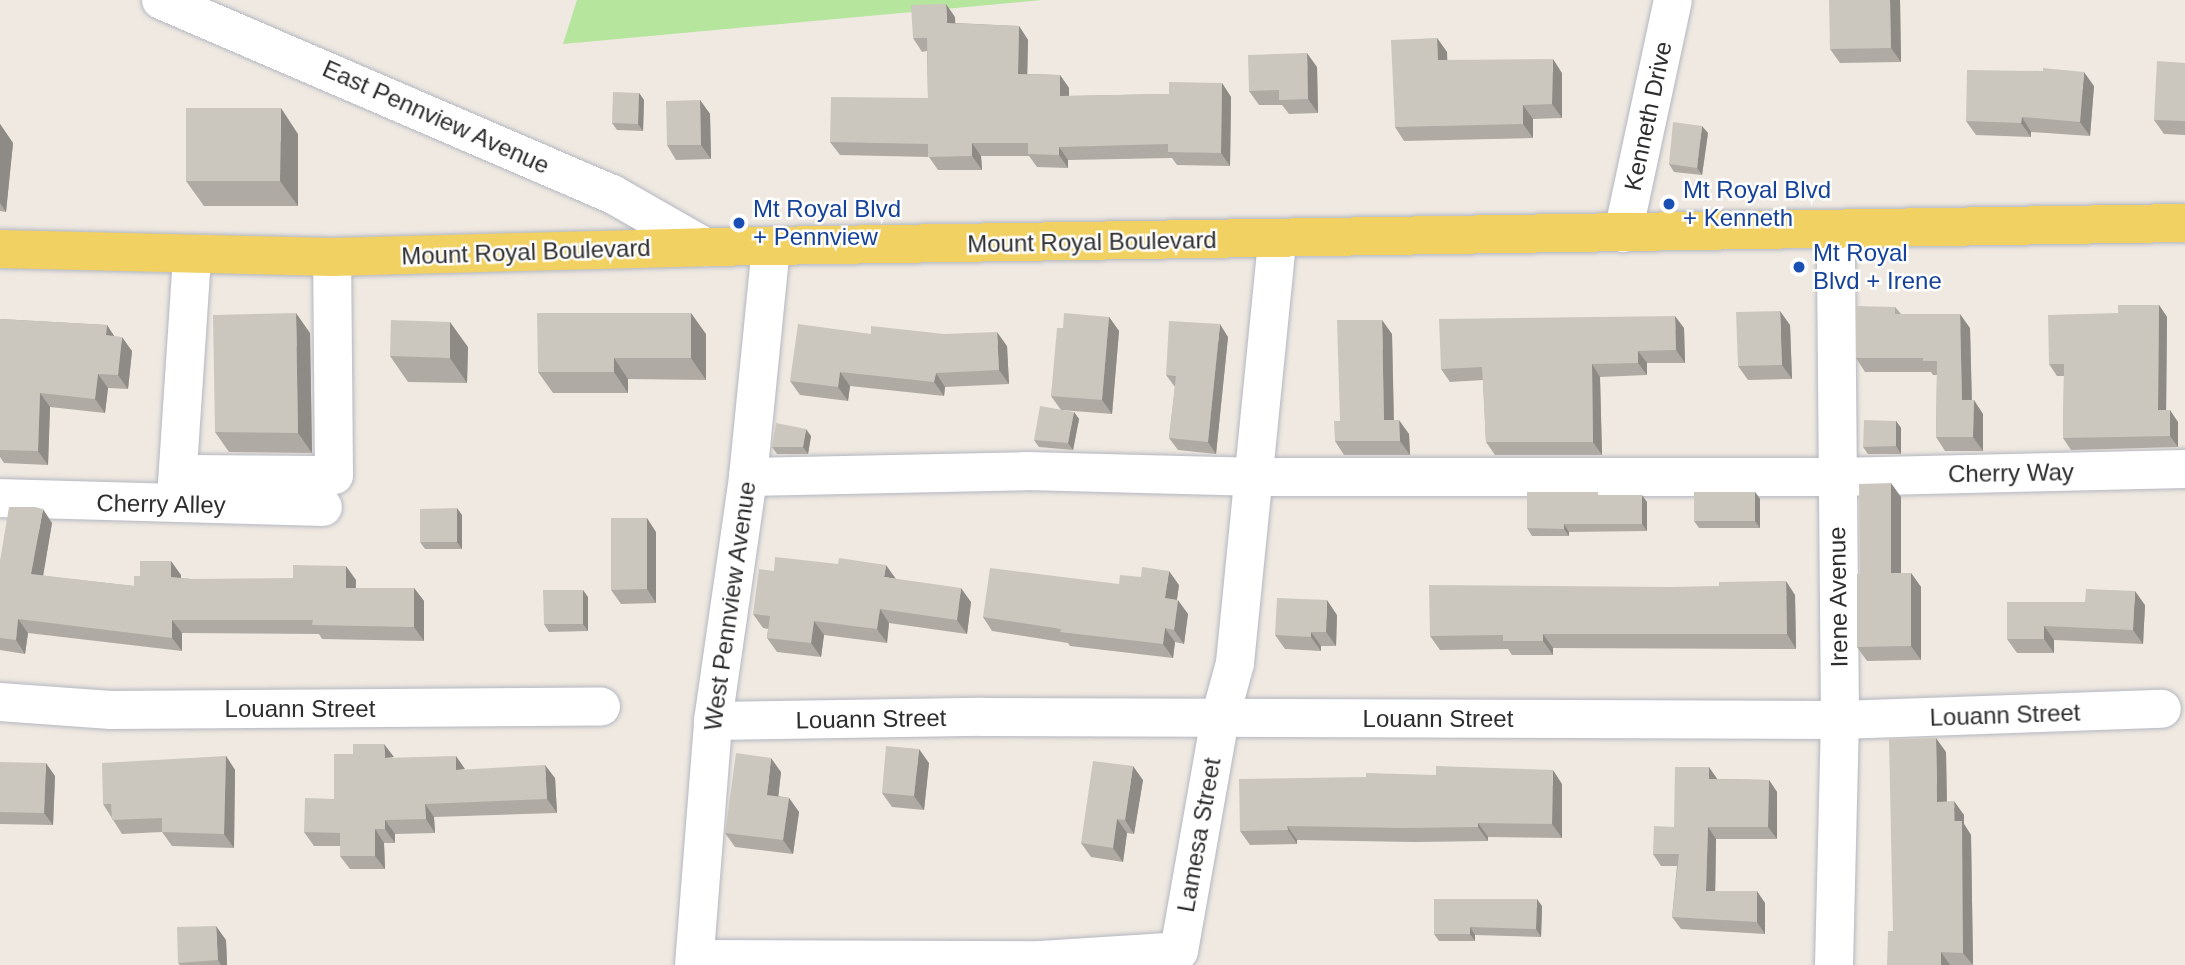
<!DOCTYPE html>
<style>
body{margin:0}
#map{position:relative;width:2185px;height:965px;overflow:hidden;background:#efe9e1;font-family:Arial,sans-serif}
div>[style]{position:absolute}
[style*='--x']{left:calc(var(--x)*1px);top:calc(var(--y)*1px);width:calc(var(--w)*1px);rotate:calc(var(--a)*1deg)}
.green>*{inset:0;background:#b6e59e}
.roads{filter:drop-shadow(0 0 2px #b4b7c1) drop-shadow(0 0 2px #b4b7c1)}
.minor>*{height:38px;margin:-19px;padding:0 19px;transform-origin:19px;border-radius:19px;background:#fff}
.major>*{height:38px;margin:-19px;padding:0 19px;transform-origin:19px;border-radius:19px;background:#f2d163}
.wall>*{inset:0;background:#afaba4}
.shaded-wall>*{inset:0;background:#8e8b86}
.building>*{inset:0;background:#cbc7bf}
.dots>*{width:19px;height:19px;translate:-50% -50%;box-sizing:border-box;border:4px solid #fff;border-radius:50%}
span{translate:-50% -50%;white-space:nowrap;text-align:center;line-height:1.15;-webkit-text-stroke:5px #fff;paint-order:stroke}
.street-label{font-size:24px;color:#2e2e2e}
.transit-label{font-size:24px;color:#164399}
.left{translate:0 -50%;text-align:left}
</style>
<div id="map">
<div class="green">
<div style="clip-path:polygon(577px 0,1042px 0,563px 44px)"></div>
</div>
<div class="roads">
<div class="minor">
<div style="--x:161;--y:0;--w:491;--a:23.3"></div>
<div style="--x:612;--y:194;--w:107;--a:29.7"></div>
<div style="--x:1623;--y:233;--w:238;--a:-77.9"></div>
<div style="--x:178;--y:474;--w:156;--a:0.4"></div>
<div style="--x:334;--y:475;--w:218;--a:-90.5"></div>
<div style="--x:748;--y:477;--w:278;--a:-1.2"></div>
<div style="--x:1026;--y:471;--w:228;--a:1.5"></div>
<div style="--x:1254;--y:477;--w:583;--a:0"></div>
<div style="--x:1837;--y:477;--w:348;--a:-1.3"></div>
<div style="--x:0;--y:498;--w:323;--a:1.6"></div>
<div style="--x:176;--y:498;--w:243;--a:-86.2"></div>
<div style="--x:0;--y:702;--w:111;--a:4.1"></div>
<div style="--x:111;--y:710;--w:490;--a:-0.4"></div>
<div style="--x:713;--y:721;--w:269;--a:-0.9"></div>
<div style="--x:982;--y:717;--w:858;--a:0.2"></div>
<div style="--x:1840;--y:720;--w:322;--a:-2"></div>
<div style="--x:695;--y:959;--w:346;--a:0.2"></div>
<div style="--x:1041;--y:960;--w:138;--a:-3.7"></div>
<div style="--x:1179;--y:951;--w:237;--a:-80"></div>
<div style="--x:1220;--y:718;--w:57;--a:-74.7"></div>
<div style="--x:1235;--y:663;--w:425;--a:-84.3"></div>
<div style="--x:694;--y:965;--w:245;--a:-85.5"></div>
<div style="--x:713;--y:721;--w:246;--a:-81.8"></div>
<div style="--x:748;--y:477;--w:231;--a:-84.3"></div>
<div style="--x:1834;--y:965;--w:245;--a:-88.6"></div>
<div style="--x:1840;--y:720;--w:491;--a:-90.5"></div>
</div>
<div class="major">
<div style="--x:0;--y:249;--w:332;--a:1.4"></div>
<div style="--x:332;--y:257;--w:373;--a:-1.5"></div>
<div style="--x:705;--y:247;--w:1480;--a:-0.93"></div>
</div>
</div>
<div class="wall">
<div style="clip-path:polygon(1900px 0,1901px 62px,1840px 63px,1830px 49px)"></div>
<div style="clip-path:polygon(955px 17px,955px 23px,1019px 26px,1028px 40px,1027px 74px,1060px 75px,1069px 88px,1069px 96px,1169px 94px,1222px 83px,1231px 97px,1230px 166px,1177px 165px,1172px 158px,1068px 160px,1068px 168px,1037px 167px,1029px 156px,981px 156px,982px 170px,938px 170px,929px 157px,840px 155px,830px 142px,928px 98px,927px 51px,922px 52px,913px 38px)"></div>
<div style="clip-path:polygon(1437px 38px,1447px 52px,1447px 60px,1562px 73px,1562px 118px,1533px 119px,1533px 138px,1404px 141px,1395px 127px)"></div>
<div style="clip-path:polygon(2185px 63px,2185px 135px,2164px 134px,2154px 120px)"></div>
<div style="clip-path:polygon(1317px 67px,1318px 113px,1289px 114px,1282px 105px,1259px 105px,1249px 91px)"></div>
<div style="clip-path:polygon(2094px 86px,2090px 136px,2031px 132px,2031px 137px,1976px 135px,1966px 121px)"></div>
<div style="clip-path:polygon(639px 93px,644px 100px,643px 131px,617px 130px,612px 123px)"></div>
<div style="clip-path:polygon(700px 100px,710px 114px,711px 159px,676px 160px,667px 145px)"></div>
<div style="clip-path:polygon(0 124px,13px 143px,6px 212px,0 211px)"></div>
<div style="clip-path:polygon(1708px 133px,1702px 175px,1674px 172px,1669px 164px)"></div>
<div style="clip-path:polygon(298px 134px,298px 206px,204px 206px,186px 181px)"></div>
<div style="clip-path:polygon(2159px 305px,2167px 317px,2166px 410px,2178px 422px,2178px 447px,2071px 450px,2063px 438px,2064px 376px,2057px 376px,2049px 364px,2118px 313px)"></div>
<div style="clip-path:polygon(1895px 307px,1901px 314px,1970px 328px,1972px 400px,1983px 414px,1983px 451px,1945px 451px,1936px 437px,1937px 375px,1933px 375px,1931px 372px,1865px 372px,1856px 358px)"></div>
<div style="clip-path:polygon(1109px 317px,1119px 331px,1112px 414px,1061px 410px,1051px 396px,1063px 328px)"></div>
<div style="clip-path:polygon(0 319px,107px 325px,114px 336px,132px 351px,128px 389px,108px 388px,105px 413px,50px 407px,48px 465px,4px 463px,0 457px)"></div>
<div style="clip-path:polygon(1790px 325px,1792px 379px,1748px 380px,1738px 366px)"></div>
<div style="clip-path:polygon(1684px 328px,1685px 363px,1647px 363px,1647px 375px,1600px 377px,1602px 455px,1495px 455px,1486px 442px,1483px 380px,1450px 382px,1441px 369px)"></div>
<div style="clip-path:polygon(310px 333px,312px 453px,229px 452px,215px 432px)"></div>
<div style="clip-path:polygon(706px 334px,706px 380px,628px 379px,628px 393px,553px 393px,538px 372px)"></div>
<div style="clip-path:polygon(871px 334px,1007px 346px,1009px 384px,945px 387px,944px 396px,850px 386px,848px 401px,800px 395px,790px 381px)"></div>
<div style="clip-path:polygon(1392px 334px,1394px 420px,1409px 434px,1410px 455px,1344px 455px,1335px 441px,1340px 421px)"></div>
<div style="clip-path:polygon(1228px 337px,1216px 454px,1178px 450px,1169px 438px,1175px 387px,1166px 375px)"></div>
<div style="clip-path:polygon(468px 347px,467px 383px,408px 382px,390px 356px)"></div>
<div style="clip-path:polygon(1074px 412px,1079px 419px,1073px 450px,1039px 447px,1034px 440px)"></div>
<div style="clip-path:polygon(1896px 421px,1901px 428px,1901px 454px,1868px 454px,1863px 447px)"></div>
<div style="clip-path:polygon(811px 436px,808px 454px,777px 454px,772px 447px)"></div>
<div style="clip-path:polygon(1755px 492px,1760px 499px,1760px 528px,1699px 528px,1694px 521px)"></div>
<div style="clip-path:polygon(1601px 495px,1647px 502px,1647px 531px,1569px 532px,1569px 536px,1532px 536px,1527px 528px)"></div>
<div style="clip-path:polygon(1901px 497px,1901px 573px,1911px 573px,1921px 587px,1921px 660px,1867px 661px,1857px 647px,1860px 574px)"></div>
<div style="clip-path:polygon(462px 515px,462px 549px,425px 549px,420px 542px)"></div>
<div style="clip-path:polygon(52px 523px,43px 576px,134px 586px,181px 575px,181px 578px,191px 579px,356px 580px,356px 588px,414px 588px,424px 601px,424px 641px,322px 639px,319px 634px,182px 633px,182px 651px,28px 633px,25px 654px,0 650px,0 561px)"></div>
<div style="clip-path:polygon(656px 532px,656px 603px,621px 604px,611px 590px)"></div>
<div style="clip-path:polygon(896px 579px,971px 602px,967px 634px,889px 623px,887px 643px,824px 635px,821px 657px,777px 652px,767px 638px,768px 629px,763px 628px,753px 614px)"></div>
<div style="clip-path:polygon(1119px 584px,1179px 585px,1177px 600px,1188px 614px,1184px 644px,1175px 642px,1173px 658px,1070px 646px,1068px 643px,992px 631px,983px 617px)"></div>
<div style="clip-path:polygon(1795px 595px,1796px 649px,1553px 648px,1553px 655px,1512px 655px,1508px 649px,1440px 650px,1430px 636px)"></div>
<div style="clip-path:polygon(588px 597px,588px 631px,549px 632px,544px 624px)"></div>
<div style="clip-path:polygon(2085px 602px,2145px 605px,2143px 644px,2054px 640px,2054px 653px,2017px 653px,2007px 639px)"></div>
<div style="clip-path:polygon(1337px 615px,1336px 646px,1321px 646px,1321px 651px,1285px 649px,1275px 635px)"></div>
<div style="clip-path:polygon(1946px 752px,1947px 802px,1964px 815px,1964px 824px,1971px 835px,1973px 965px,1887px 965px,1893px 931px)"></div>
<div style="clip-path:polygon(353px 754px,394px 758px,465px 770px,555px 778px,557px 813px,434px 817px,435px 833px,395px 834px,395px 843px,384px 843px,385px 869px,350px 869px,340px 856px,340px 846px,314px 846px,304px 832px,334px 799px)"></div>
<div style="clip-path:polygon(226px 756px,235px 770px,234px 848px,172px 846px,162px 832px,122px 834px,103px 804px)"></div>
<div style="clip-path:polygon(0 762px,55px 776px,53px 825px,0 824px)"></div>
<div style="clip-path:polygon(929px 763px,924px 810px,892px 807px,882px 793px)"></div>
<div style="clip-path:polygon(781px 772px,778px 796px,789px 798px,799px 812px,793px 854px,735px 847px,725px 833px)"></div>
<div style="clip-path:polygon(1717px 779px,1769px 780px,1777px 792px,1777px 839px,1716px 839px,1715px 891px,1765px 903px,1765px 934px,1681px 929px,1672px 917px,1677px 866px,1661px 866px,1653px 854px,1674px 827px)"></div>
<div style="clip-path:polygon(1143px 780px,1134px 834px,1127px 833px,1123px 862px,1091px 857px,1081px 843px)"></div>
<div style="clip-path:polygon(1562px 784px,1562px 838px,1488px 837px,1488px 841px,1415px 842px,1297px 840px,1297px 844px,1250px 845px,1240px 831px)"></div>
<div style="clip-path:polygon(1542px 906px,1541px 937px,1475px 935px,1475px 941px,1439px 941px,1434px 934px)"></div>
<div style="clip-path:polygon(226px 940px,227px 965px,180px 965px,178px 963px)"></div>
</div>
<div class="shaded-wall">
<div style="clip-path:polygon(1890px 0,1900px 0,1901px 62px,1891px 48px)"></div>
<div style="clip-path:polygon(946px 4px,955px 17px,956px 36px,947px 23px)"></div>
<div style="clip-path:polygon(1019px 26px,1028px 40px,1027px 88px,1018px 74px)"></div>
<div style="clip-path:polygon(1437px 38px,1447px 52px,1448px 74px,1438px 60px)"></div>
<div style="clip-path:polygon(1307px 53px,1317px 67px,1318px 113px,1308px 99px)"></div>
<div style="clip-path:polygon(1553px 59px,1562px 73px,1562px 118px,1552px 104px)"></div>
<div style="clip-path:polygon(2084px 72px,2094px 86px,2090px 136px,2080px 122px)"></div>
<div style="clip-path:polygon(1060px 75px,1069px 88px,1069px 110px,1060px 96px)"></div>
<div style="clip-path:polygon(1222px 83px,1231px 97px,1230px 166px,1221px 153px)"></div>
<div style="clip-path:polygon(639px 93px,644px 100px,643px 131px,638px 124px)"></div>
<div style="clip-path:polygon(700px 100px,710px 114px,711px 159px,701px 145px)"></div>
<div style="clip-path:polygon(1523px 105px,1533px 119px,1533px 138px,1523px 124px)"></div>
<div style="clip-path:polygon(281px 108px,298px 134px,298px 206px,280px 181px)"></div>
<div style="clip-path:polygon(2022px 117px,2031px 132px,2031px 137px,2021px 123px)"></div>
<div style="clip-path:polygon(0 124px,13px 143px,6px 212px,0 203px)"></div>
<div style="clip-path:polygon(1702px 126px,1708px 133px,1702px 175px,1697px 168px)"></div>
<div style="clip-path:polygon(972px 143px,981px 156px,982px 170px,972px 156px)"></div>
<div style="clip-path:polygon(1059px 147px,1068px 160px,1068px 168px,1059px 155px)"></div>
<div style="clip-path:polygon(2159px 305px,2167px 317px,2166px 422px,2158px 410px)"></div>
<div style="clip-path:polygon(1780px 311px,1790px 325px,1792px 379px,1782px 365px)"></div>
<div style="clip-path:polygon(296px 313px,310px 333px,312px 453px,298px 433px)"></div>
<div style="clip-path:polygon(691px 313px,706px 334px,706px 380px,691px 358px)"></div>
<div style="clip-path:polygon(1960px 314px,1970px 328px,1972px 414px,1962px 400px)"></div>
<div style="clip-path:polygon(1675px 316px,1684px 328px,1685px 363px,1676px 350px)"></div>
<div style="clip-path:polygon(1109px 317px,1119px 331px,1112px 414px,1102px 400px)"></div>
<div style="clip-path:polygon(1382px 320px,1392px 334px,1394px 434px,1384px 420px)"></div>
<div style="clip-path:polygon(450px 322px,468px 347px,467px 383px,450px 358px)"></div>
<div style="clip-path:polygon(1220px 324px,1228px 337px,1216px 454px,1208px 442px)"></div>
<div style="clip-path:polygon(107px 325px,116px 339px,106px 335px)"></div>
<div style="clip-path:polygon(997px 332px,1007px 346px,1009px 384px,999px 370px)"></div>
<div style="clip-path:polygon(122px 337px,132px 351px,128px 389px,118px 375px)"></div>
<div style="clip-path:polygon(1638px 351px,1647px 363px,1647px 375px,1638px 363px)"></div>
<div style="clip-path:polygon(614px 358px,628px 379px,628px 393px,614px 372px)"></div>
<div style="clip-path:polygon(1592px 364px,1600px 377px,1602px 455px,1593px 442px)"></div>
<div style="clip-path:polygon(840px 372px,850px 386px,848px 401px,838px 387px)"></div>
<div style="clip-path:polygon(936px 373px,945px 387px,944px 396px,934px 382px)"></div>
<div style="clip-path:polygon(98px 374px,108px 388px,105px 413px,95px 399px)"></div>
<div style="clip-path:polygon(40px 393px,50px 407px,48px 465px,38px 451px)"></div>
<div style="clip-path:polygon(1974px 400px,1983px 414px,1983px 451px,1973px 437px)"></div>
<div style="clip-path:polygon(2170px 410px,2178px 422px,2178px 447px,2170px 436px)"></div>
<div style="clip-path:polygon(1074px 412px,1079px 419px,1073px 450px,1068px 443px)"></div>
<div style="clip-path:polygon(1399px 420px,1409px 434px,1410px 455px,1400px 441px)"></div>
<div style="clip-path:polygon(1896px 421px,1901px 428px,1901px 454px,1896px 446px)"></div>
<div style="clip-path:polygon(806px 429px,811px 436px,808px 454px,803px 447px)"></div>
<div style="clip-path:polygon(1891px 483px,1901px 497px,1901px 588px,1891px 573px)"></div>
<div style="clip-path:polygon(1755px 492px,1760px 499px,1760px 528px,1755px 521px)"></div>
<div style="clip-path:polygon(1642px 495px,1647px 502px,1647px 531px,1642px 524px)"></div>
<div style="clip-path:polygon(457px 508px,462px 515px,462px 549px,457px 542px)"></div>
<div style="clip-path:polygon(43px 509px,52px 523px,41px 588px,31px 574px)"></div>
<div style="clip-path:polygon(647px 518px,656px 532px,656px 603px,647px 589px)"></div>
<div style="clip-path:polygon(1564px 524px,1569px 532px,1569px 536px,1564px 529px)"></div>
<div style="clip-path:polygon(171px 561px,181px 575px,181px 591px,171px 577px)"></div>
<div style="clip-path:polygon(886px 565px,896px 579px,884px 577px)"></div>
<div style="clip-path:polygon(346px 566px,356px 580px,355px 602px,346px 588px)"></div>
<div style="clip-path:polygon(1169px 571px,1179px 585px,1175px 612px,1165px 598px)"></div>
<div style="clip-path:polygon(1911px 573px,1921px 587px,1921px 660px,1911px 646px)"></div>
<div style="clip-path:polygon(1786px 581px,1795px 595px,1796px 649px,1787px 634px)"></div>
<div style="clip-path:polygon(414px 588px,424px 601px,424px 641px,414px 627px)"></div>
<div style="clip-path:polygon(961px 588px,971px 602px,967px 634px,957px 620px)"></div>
<div style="clip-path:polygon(583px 590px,588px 597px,588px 631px,583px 624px)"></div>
<div style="clip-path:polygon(2135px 591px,2145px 605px,2143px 644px,2133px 630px)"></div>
<div style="clip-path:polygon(1178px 600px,1188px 614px,1184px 644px,1174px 630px)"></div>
<div style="clip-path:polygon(1327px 600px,1337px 615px,1336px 646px,1326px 632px)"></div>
<div style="clip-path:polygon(880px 609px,889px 623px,887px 643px,877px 629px)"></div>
<div style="clip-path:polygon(18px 619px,28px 633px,25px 654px,16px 640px)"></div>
<div style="clip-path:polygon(172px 620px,182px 633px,182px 651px,172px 638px)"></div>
<div style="clip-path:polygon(814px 621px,824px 635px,821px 657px,811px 643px)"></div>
<div style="clip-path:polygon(2044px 626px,2054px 640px,2054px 653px,2044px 639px)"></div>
<div style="clip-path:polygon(1165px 628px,1175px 642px,1173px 658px,1163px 644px)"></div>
<div style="clip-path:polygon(1311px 632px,1321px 646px,1321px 651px,1311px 637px)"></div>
<div style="clip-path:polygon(1543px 634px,1553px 648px,1553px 655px,1543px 641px)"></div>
<div style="clip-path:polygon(1936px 738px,1946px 752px,1947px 816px,1937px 802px)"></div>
<div style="clip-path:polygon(384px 744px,394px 757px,385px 758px)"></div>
<div style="clip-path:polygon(919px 749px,929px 763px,924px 810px,914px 796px)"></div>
<div style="clip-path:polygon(226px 756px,235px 770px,234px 848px,224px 834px)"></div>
<div style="clip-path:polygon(456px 756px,465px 769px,456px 770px)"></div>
<div style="clip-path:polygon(771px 758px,781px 772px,777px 809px,767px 795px)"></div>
<div style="clip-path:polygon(46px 763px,55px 776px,53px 825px,44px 813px)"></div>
<div style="clip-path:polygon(545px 765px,555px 778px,557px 813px,547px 799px)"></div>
<div style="clip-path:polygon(1133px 766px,1143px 780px,1134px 834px,1125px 820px)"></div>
<div style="clip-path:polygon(1709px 767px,1718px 780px,1709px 779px)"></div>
<div style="clip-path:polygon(1553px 770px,1562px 784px,1562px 838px,1552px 824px)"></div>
<div style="clip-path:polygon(1769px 780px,1777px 792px,1777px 839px,1768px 827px)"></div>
<div style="clip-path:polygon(789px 798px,799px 812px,793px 854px,783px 840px)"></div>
<div style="clip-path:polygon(1954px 801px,1964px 815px,1964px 824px,1971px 835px,1973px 965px,1963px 953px)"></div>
<div style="clip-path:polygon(425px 804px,434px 817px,435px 833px,426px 819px)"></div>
<div style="clip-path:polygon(1117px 819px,1127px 833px,1123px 862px,1113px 848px)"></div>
<div style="clip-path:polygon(385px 820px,395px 834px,395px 843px,385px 829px)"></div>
<div style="clip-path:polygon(1478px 823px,1488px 837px,1488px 841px,1478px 827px)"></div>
<div style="clip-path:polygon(1287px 826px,1297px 840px,1297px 844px,1288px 830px)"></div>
<div style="clip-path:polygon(1708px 827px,1716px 839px,1715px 903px,1706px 891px)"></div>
<div style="clip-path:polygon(375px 829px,384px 843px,385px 869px,375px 856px)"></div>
<div style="clip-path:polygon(1757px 891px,1765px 903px,1765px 934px,1757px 922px)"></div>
<div style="clip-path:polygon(1537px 899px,1542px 906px,1541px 937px,1536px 929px)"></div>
<div style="clip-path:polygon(216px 926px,226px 940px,227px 965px,221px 965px,218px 960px)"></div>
<div style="clip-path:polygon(1470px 927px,1475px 935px,1475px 941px,1470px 934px)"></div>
<div style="clip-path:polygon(1941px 952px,1950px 965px,1941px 965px)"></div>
</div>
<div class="building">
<div style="clip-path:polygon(1829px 0,1890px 0,1891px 48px,1830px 49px)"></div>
<div style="clip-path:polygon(946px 4px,947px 23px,1019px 26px,1018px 74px,1060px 75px,1060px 96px,1169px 94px,1169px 82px,1222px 83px,1221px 153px,1168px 152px,1168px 144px,1059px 147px,1059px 155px,1028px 154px,1028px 143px,972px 143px,972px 156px,928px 157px,928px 144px,830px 142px,831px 97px,928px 98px,927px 38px,913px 38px,911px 5px)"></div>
<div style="clip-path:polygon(1437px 38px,1438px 60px,1553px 59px,1552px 104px,1523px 105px,1523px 124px,1395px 127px,1391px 40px)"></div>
<div style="clip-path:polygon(1307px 53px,1308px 99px,1279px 100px,1279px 90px,1249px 91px,1248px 55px)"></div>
<div style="clip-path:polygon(2157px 61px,2185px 63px,2185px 121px,2154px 120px)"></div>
<div style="clip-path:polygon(2043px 68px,2084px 72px,2080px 122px,2022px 117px,2021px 123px,1966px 121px,1967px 70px,2043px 71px)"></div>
<div style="clip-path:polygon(613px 92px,639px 93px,638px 124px,612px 123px)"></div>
<div style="clip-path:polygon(700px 100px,701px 145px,667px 145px,666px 101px)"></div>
<div style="clip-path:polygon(186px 108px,281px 108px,280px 181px,186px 181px)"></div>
<div style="clip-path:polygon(1673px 122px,1702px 126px,1697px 168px,1669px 164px)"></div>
<div style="clip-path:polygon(2118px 305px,2159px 305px,2158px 410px,2170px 410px,2170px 436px,2063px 438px,2064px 364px,2049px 364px,2048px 315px,2118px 313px)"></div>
<div style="clip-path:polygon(1856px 306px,1895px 307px,1895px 314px,1960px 314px,1962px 400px,1974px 400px,1973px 437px,1936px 437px,1937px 361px,1923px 361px,1923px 358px,1856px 358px)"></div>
<div style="clip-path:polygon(1780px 311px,1782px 365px,1738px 366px,1736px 312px)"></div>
<div style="clip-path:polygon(296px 313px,298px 433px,215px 432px,213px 315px)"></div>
<div style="clip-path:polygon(537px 313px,691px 313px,691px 358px,614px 358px,614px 372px,538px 372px)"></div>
<div style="clip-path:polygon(1064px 313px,1109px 317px,1102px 400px,1051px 396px,1057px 328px,1063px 328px)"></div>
<div style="clip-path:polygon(1675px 316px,1676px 350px,1638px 351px,1638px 363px,1592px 364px,1593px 442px,1486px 442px,1482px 367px,1441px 369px,1439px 319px)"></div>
<div style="clip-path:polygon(0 319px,107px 325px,106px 335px,122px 337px,118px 375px,98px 374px,95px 399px,40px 393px,38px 451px,0 450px)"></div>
<div style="clip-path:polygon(391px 320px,450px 322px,450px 358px,390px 356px)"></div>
<div style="clip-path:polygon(1337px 320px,1382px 320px,1384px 420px,1399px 420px,1400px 441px,1335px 441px,1334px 421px,1340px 421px)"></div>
<div style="clip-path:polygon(1169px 321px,1220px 324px,1208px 442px,1169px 438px,1176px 376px,1166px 375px)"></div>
<div style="clip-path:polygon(798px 324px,871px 334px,871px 326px,944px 334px,997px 332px,999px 370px,936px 373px,934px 382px,840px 372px,838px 387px,790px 381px)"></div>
<div style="clip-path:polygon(1040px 406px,1074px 412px,1068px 443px,1034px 440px)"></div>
<div style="clip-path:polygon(1864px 420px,1896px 421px,1896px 446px,1863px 447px)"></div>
<div style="clip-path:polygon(776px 423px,806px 429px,803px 447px,772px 447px)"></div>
<div style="clip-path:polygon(1891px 483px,1891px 573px,1911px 573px,1911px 646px,1857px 647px,1857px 574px,1860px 574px,1859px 484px)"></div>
<div style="clip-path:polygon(1527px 492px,1598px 492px,1598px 495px,1642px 495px,1642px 524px,1564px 524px,1564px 529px,1527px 528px)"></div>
<div style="clip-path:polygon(1694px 492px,1755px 492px,1755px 521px,1694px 521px)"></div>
<div style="clip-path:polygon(9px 507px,35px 507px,43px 509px,31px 574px,134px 586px,134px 576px,140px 576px,140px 561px,171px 561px,171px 577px,191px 579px,293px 578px,293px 565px,346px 566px,346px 588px,414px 588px,414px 627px,312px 625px,313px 620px,172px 620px,172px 638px,18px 619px,16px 640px,0 638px,0 561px)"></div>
<div style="clip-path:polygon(457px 508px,457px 542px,420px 542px,420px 509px)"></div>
<div style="clip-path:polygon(611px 518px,647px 518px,647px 589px,611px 590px)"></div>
<div style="clip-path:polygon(775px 557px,838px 564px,839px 558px,886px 565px,884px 577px,961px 588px,957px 620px,880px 609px,877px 629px,814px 621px,811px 643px,767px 638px,770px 616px,753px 614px,759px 569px,774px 571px)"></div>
<div style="clip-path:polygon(1142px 567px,1169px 571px,1165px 598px,1178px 600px,1174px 630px,1165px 628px,1163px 644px,1060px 632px,1061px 629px,983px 617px,990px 568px,1119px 584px,1120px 575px,1141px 577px)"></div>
<div style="clip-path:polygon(1786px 581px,1787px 634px,1543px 634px,1543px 641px,1503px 641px,1503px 635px,1430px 636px,1429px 585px,1669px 587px,1719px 586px,1719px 582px)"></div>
<div style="clip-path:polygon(2086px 589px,2135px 591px,2133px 630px,2044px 626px,2044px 639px,2007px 639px,2007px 602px,2085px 602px)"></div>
<div style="clip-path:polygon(543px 590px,583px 590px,583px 624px,544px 624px)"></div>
<div style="clip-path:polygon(1277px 598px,1327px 600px,1326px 632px,1311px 632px,1311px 637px,1275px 635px)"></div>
<div style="clip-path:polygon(1936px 738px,1937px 802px,1954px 801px,1954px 821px,1962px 821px,1963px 953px,1941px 952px,1941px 965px,1887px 965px,1888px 931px,1893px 931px,1889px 739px)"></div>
<div style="clip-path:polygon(353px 744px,384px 744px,385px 758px,456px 756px,456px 770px,545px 765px,547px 799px,425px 804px,426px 819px,385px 820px,385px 829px,375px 829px,375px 856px,340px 856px,340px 833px,304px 832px,305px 798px,334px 799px,334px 754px,353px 754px)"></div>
<div style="clip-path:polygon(886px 746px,919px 749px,914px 796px,882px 793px)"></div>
<div style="clip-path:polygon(736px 753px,771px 758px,767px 795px,789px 798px,783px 840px,725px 833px)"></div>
<div style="clip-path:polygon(226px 756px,224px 834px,162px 832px,162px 818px,112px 820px,111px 804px,103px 804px,102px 763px)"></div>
<div style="clip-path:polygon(1093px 761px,1133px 766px,1125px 820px,1117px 819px,1113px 848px,1081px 843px)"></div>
<div style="clip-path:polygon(0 762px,46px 763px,44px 813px,0 812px)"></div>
<div style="clip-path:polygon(1436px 766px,1553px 770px,1552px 824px,1478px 823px,1478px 827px,1405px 828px,1287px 826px,1288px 830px,1240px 831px,1239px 779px,1366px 777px,1366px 773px,1436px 775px)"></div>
<div style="clip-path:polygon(1675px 767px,1709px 767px,1709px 779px,1769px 780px,1768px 827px,1708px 827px,1706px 891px,1757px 891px,1757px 922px,1672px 917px,1679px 854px,1653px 854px,1654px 826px,1674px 827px)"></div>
<div style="clip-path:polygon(1434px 899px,1537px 899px,1536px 929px,1470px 927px,1470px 934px,1434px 934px)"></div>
<div style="clip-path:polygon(216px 926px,218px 960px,178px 963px,177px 927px)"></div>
</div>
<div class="dots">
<div style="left:1669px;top:204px;background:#1a4fb4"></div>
<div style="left:739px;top:223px;background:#1a4fb4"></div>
<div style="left:1799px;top:267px;background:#1a4fb4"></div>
</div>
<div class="street-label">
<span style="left:1648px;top:116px;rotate:-78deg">Kenneth Drive</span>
<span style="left:436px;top:117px;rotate:24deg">East Pennview Avenue</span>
<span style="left:1092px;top:242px;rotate:-1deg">Mount Royal Boulevard</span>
<span style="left:526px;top:252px;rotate:-2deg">Mount Royal Boulevard</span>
<span style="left:2011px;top:473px;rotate:-1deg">Cherry Way</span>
<span style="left:161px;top:504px;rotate:1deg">Cherry Alley</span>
<span style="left:1838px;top:597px;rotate:-91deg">Irene Avenue</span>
<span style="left:730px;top:606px;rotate:-82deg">West Pennview Avenue</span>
<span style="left:300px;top:709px">Louann Street</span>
<span style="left:2005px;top:715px;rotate:-2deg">Louann Street</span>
<span style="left:871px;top:719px;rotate:-1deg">Louann Street</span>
<span style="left:1438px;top:719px">Louann Street</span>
<span style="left:1199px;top:835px;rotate:-80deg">Lamesa Street</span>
</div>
<div class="transit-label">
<span class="left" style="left:1683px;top:204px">Mt Royal Blvd<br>+ Kenneth</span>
<span class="left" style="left:753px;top:223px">Mt Royal Blvd<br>+ Pennview</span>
<span class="left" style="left:1813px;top:267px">Mt Royal<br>Blvd + Irene</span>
</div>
</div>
